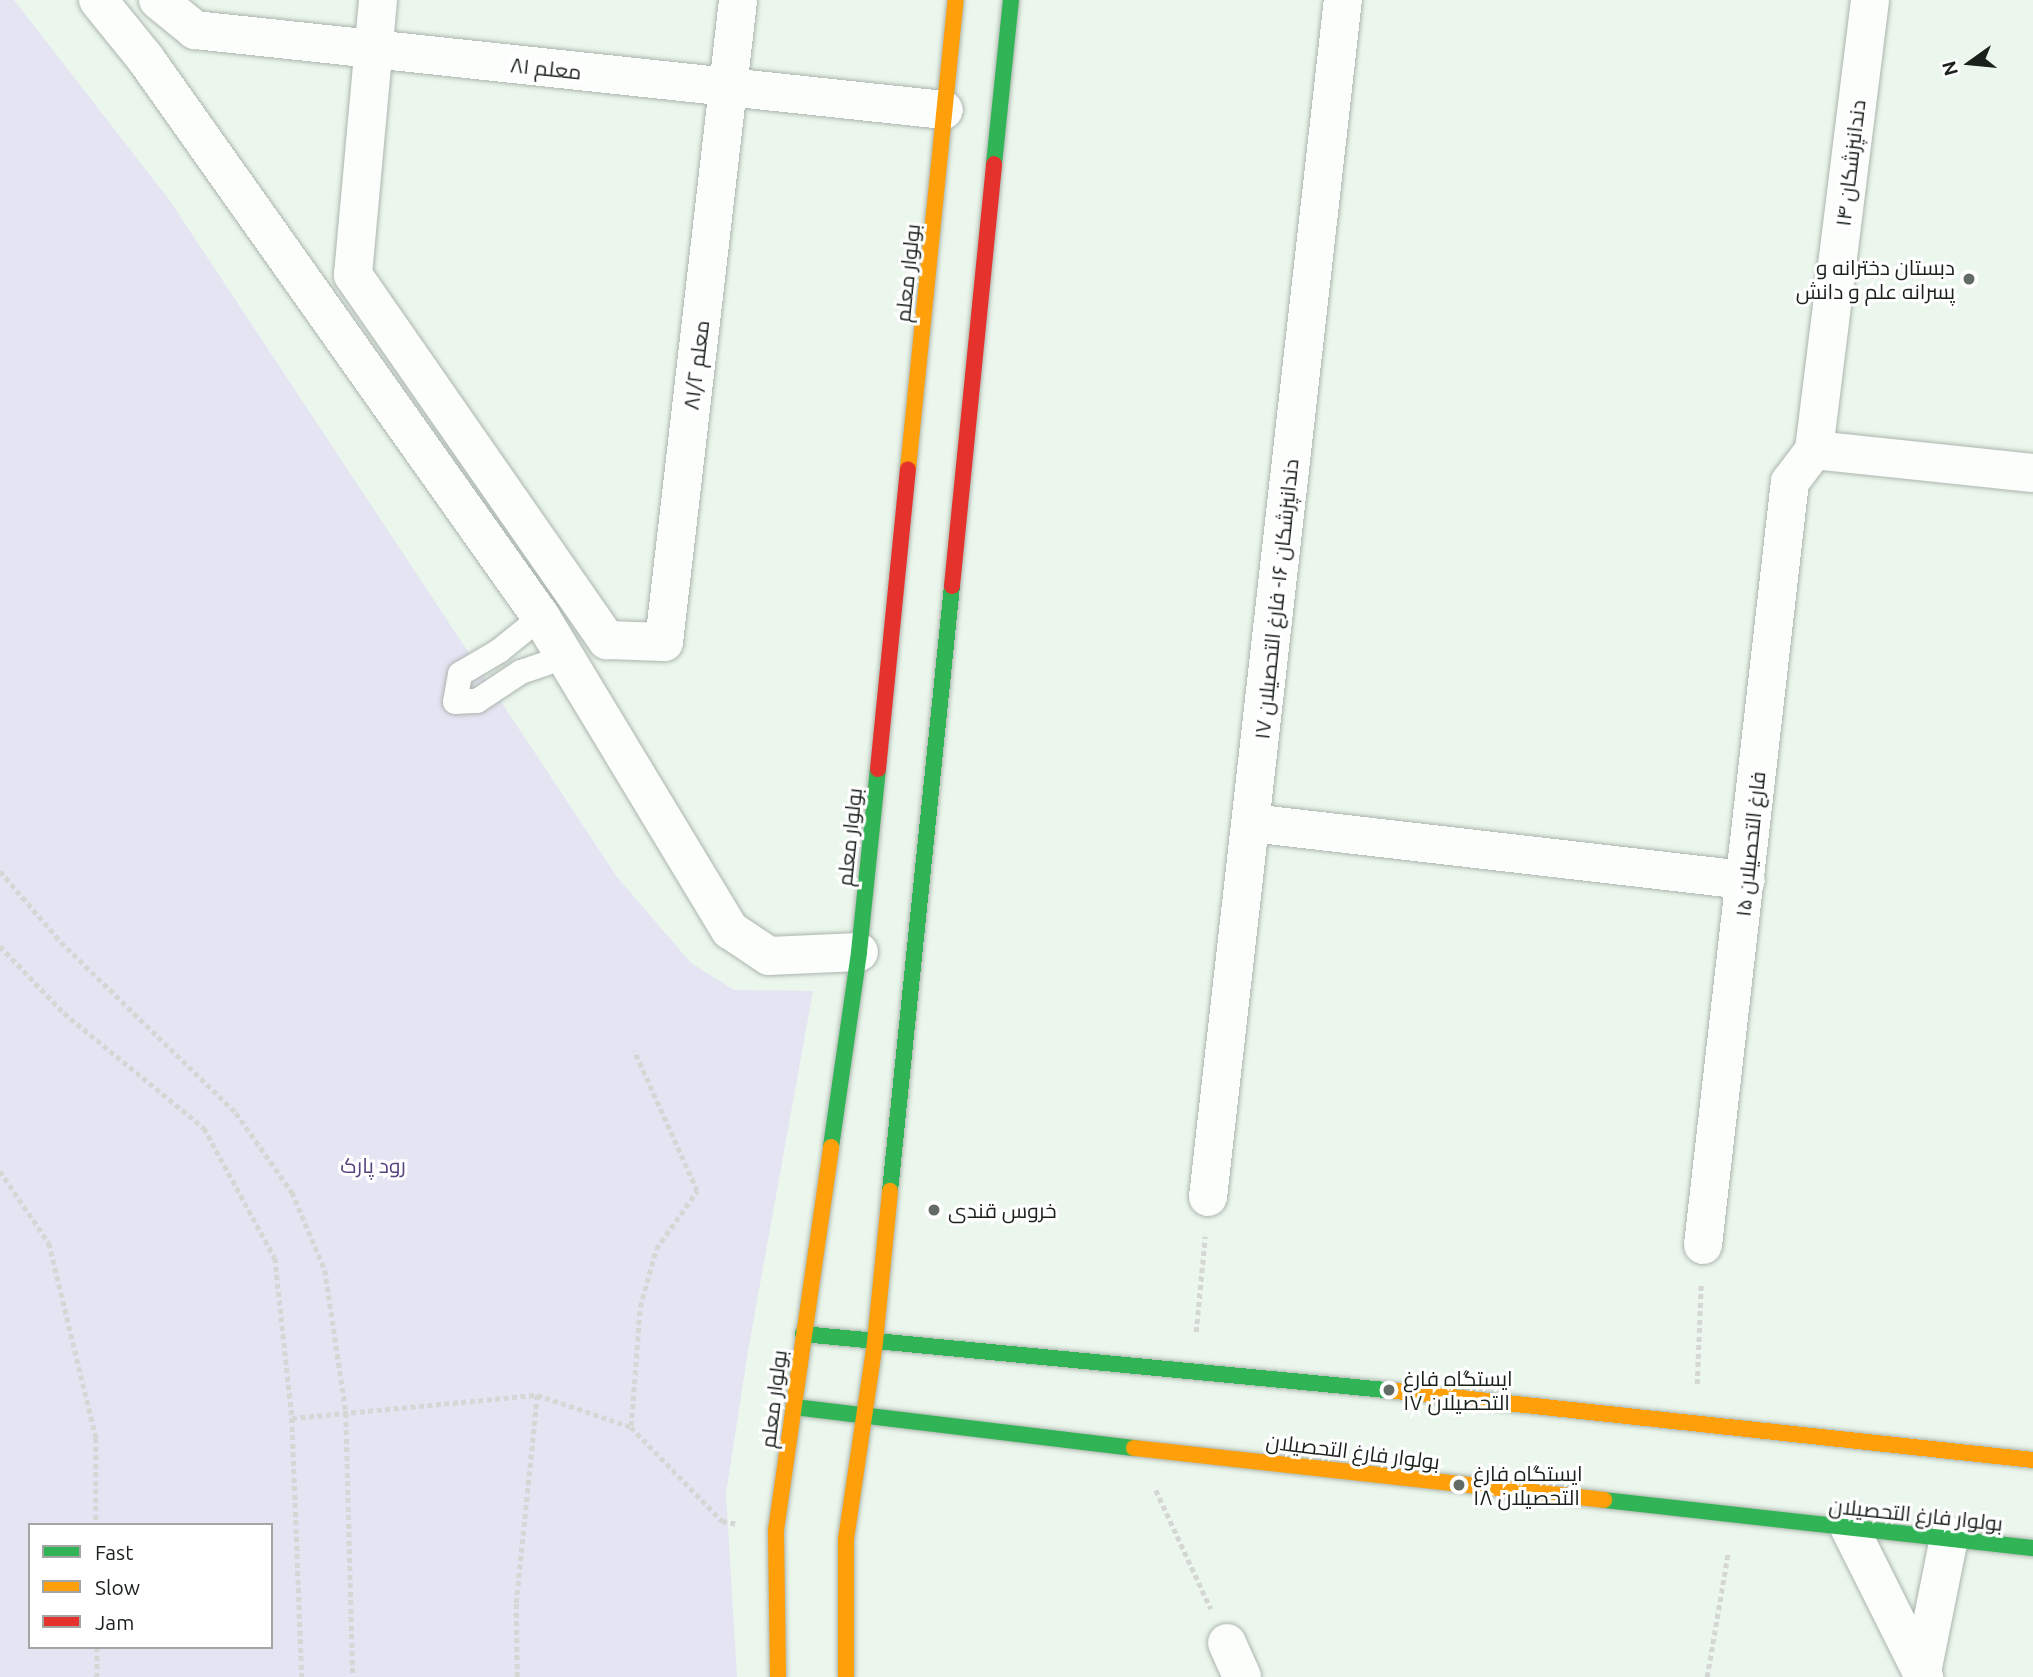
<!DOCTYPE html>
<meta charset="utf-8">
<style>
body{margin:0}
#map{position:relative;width:2033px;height:1677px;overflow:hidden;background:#ebf6ec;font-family:Ubuntu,Cairo,sans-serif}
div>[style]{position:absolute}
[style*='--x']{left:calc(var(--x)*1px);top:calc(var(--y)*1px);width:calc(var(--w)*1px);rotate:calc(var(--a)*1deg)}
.green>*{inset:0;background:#e4e4f3}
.path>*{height:4.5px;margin-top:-2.25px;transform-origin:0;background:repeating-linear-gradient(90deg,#d4d7d4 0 5px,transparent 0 8.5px)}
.roads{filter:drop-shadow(0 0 2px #abb5ad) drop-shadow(0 0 2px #abb5ad)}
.lane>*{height:24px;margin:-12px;padding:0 12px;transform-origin:12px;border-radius:12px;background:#fcfefc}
.street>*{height:38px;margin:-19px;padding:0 19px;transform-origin:19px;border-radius:19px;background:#fcfefc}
.fast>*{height:16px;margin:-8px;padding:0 8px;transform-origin:8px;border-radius:8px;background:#30b455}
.slow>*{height:16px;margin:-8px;padding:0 8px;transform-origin:8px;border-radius:8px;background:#ff9f0a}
.jam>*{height:16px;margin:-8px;padding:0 8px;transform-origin:8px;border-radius:8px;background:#e5322d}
.dots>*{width:19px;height:19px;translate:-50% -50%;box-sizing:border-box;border:4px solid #fff;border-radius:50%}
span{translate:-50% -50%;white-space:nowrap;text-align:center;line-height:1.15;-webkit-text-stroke:6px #fff;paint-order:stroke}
.street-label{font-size:21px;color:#1a211b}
.poi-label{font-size:21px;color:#1a211b}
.right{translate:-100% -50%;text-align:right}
.left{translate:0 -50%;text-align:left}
.park-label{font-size:21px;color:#57447f}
.legend{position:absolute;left:28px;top:1523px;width:245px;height:126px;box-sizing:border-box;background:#fff;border:2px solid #a3a6a4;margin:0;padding:9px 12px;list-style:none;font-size:21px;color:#1a211b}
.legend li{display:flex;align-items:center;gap:14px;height:35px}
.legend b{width:35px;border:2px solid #a3a6a4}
.north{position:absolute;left:1935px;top:28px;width:70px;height:70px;-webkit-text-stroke:5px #fff;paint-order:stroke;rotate:255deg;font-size:19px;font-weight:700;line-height:28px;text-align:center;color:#1a211b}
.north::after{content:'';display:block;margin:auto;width:24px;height:32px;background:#1a211b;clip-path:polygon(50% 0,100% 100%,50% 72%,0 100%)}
</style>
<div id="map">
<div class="green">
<div style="clip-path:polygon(evenodd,0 0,14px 0,170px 201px,617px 877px,691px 963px,734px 990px,813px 991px,749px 1345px,726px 1493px,737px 1677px,0 1677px,0 0,30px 1525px,271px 1525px,271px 1647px,30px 1647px,30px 1525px)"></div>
</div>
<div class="path">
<div style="--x:0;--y:871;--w:94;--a:49.3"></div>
<div style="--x:61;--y:942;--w:245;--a:44.3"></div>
<div style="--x:236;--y:1113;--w:97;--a:54.7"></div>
<div style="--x:292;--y:1192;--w:85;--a:67.1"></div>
<div style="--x:325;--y:1270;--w:145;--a:81.6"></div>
<div style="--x:346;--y:1413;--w:264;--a:88.5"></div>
<div style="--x:0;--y:946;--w:93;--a:46.3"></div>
<div style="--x:64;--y:1013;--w:181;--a:39.4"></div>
<div style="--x:204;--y:1128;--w:148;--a:61.4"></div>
<div style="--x:275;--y:1258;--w:161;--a:83.9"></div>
<div style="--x:292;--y:1418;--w:259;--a:87.8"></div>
<div style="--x:0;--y:1171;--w:87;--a:55.8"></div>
<div style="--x:49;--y:1243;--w:201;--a:76.4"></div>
<div style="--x:96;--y:1438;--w:87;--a:90"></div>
<div style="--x:1196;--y:1332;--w:96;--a:-84.6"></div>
<div style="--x:1697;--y:1384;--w:100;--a:-87.7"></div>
<div style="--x:292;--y:1418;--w:246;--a:-5.4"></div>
<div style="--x:537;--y:1395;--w:99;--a:18.8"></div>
<div style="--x:631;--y:1427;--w:131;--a:45.9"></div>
<div style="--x:722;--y:1521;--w:16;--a:11"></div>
<div style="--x:631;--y:1426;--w:119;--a:-85.7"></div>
<div style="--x:640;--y:1307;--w:60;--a:-74.6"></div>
<div style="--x:656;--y:1249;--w:71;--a:-54.7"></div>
<div style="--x:697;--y:1191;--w:154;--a:-114.2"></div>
<div style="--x:1156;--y:1490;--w:131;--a:65.2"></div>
<div style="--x:97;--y:1647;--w:30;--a:90"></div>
<div style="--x:517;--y:1677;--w:74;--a:-90.8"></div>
<div style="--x:516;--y:1603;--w:209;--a:-84.2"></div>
<div style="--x:1707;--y:1677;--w:126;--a:-80.4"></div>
</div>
<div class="roads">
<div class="lane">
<div style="--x:541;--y:617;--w:54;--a:141"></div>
<div style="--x:499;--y:651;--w:45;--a:149.5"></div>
<div style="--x:460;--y:674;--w:28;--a:100"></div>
<div style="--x:455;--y:702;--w:22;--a:-3"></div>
<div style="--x:477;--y:701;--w:53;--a:-33.4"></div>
<div style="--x:521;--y:672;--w:46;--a:-18.8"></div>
</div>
<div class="street">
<div style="--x:98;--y:0;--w:75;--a:51"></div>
<div style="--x:145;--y:58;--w:685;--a:54.69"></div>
<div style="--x:541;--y:617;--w:366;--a:58.9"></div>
<div style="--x:730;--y:930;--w:47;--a:33.7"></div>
<div style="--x:769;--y:956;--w:90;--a:-2.5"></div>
<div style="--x:158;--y:0;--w:48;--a:39"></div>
<div style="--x:195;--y:30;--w:753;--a:6.1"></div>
<div style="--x:378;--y:0;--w:276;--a:95.2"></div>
<div style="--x:353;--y:275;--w:445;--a:55.2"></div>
<div style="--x:607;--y:640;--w:57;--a:2"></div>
<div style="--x:664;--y:642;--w:646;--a:-83.42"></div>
<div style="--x:1814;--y:450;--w:220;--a:6"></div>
<div style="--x:1251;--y:823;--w:498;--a:6.6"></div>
<div style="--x:1208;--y:1197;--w:1205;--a:-83.57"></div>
<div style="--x:1703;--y:1245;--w:768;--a:-83.5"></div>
<div style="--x:1790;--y:482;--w:40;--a:-53"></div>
<div style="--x:1814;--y:450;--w:453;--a:-82.9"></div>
<div style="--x:1849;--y:1527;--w:168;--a:63.4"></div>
<div style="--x:1227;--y:1643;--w:37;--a:66"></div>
<div style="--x:1922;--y:1672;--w:137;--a:-78.6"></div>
</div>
<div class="fast">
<div style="--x:994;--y:164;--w:165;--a:-84.1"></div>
<div style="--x:831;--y:1147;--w:197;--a:-81.8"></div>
<div style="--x:859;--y:952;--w:184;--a:-84.1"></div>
<div style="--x:890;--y:1191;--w:608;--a:-84.15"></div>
<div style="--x:803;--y:1334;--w:596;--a:5.49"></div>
<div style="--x:794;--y:1407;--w:342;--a:6.9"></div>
<div style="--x:1604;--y:1500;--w:432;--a:6.4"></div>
</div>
<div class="slow">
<div style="--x:908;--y:469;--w:471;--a:-84.2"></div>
<div style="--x:1396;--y:1391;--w:641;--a:6.18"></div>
<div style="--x:1134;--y:1448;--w:473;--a:6.3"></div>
<div style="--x:778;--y:1677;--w:147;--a:-90.8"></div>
<div style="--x:776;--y:1530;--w:387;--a:-81.8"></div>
<div style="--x:846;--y:1677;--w:138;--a:-90"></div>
<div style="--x:846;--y:1539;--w:199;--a:-81.6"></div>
<div style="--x:875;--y:1342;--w:152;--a:-84.3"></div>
</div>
<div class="jam">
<div style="--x:952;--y:586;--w:424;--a:-84.3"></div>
<div style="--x:878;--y:769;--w:301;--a:-84.3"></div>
</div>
</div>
<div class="dots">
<div style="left:1969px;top:279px;background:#636c64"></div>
<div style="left:934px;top:1210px;background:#636c64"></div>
<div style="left:1389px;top:1390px;background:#636c64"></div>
<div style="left:1459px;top:1485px;background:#636c64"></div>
</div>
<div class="street-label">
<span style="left:546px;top:68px;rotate:6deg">معلم ۸۱</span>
<span style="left:1850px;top:163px;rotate:-83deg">دندانپزشکان ۱۴</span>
<span style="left:907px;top:273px;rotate:-84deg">بولوار معلم</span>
<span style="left:696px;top:365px;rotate:-83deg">معلم ۸۱/۲</span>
<span style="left:1276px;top:599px;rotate:-84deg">دندانپزشکان ۱۶- فارغ التحصیلان ۱۷</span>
<span style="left:849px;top:837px;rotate:-84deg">بولوار معلم</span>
<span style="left:1750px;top:844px;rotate:-84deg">فارغ التحصیلان ۱۵</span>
<span style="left:773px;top:1399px;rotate:-83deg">بولوار معلم</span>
<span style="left:1353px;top:1451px;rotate:7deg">بولوار فارغ التحصیلان</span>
<span style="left:1916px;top:1514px;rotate:6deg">بولوار فارغ التحصیلان</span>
</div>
<div class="poi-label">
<span class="right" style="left:1955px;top:279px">دبستان دخترانه و<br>پسرانه علم و دانش</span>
<span class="left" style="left:948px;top:1210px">خروس قندی</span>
<span class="left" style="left:1403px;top:1390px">ایستگاه فارغ<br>التحصیلان ۱۷</span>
<span class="left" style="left:1473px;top:1485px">ایستگاه فارغ<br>التحصیلان ۱۸</span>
</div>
<div class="park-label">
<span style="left:373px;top:1165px">رود پارک</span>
</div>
<ul class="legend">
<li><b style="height:9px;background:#30b455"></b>Fast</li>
<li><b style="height:9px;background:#ff9f0a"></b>Slow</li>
<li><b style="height:9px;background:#e5322d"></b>Jam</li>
</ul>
<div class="north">N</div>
</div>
